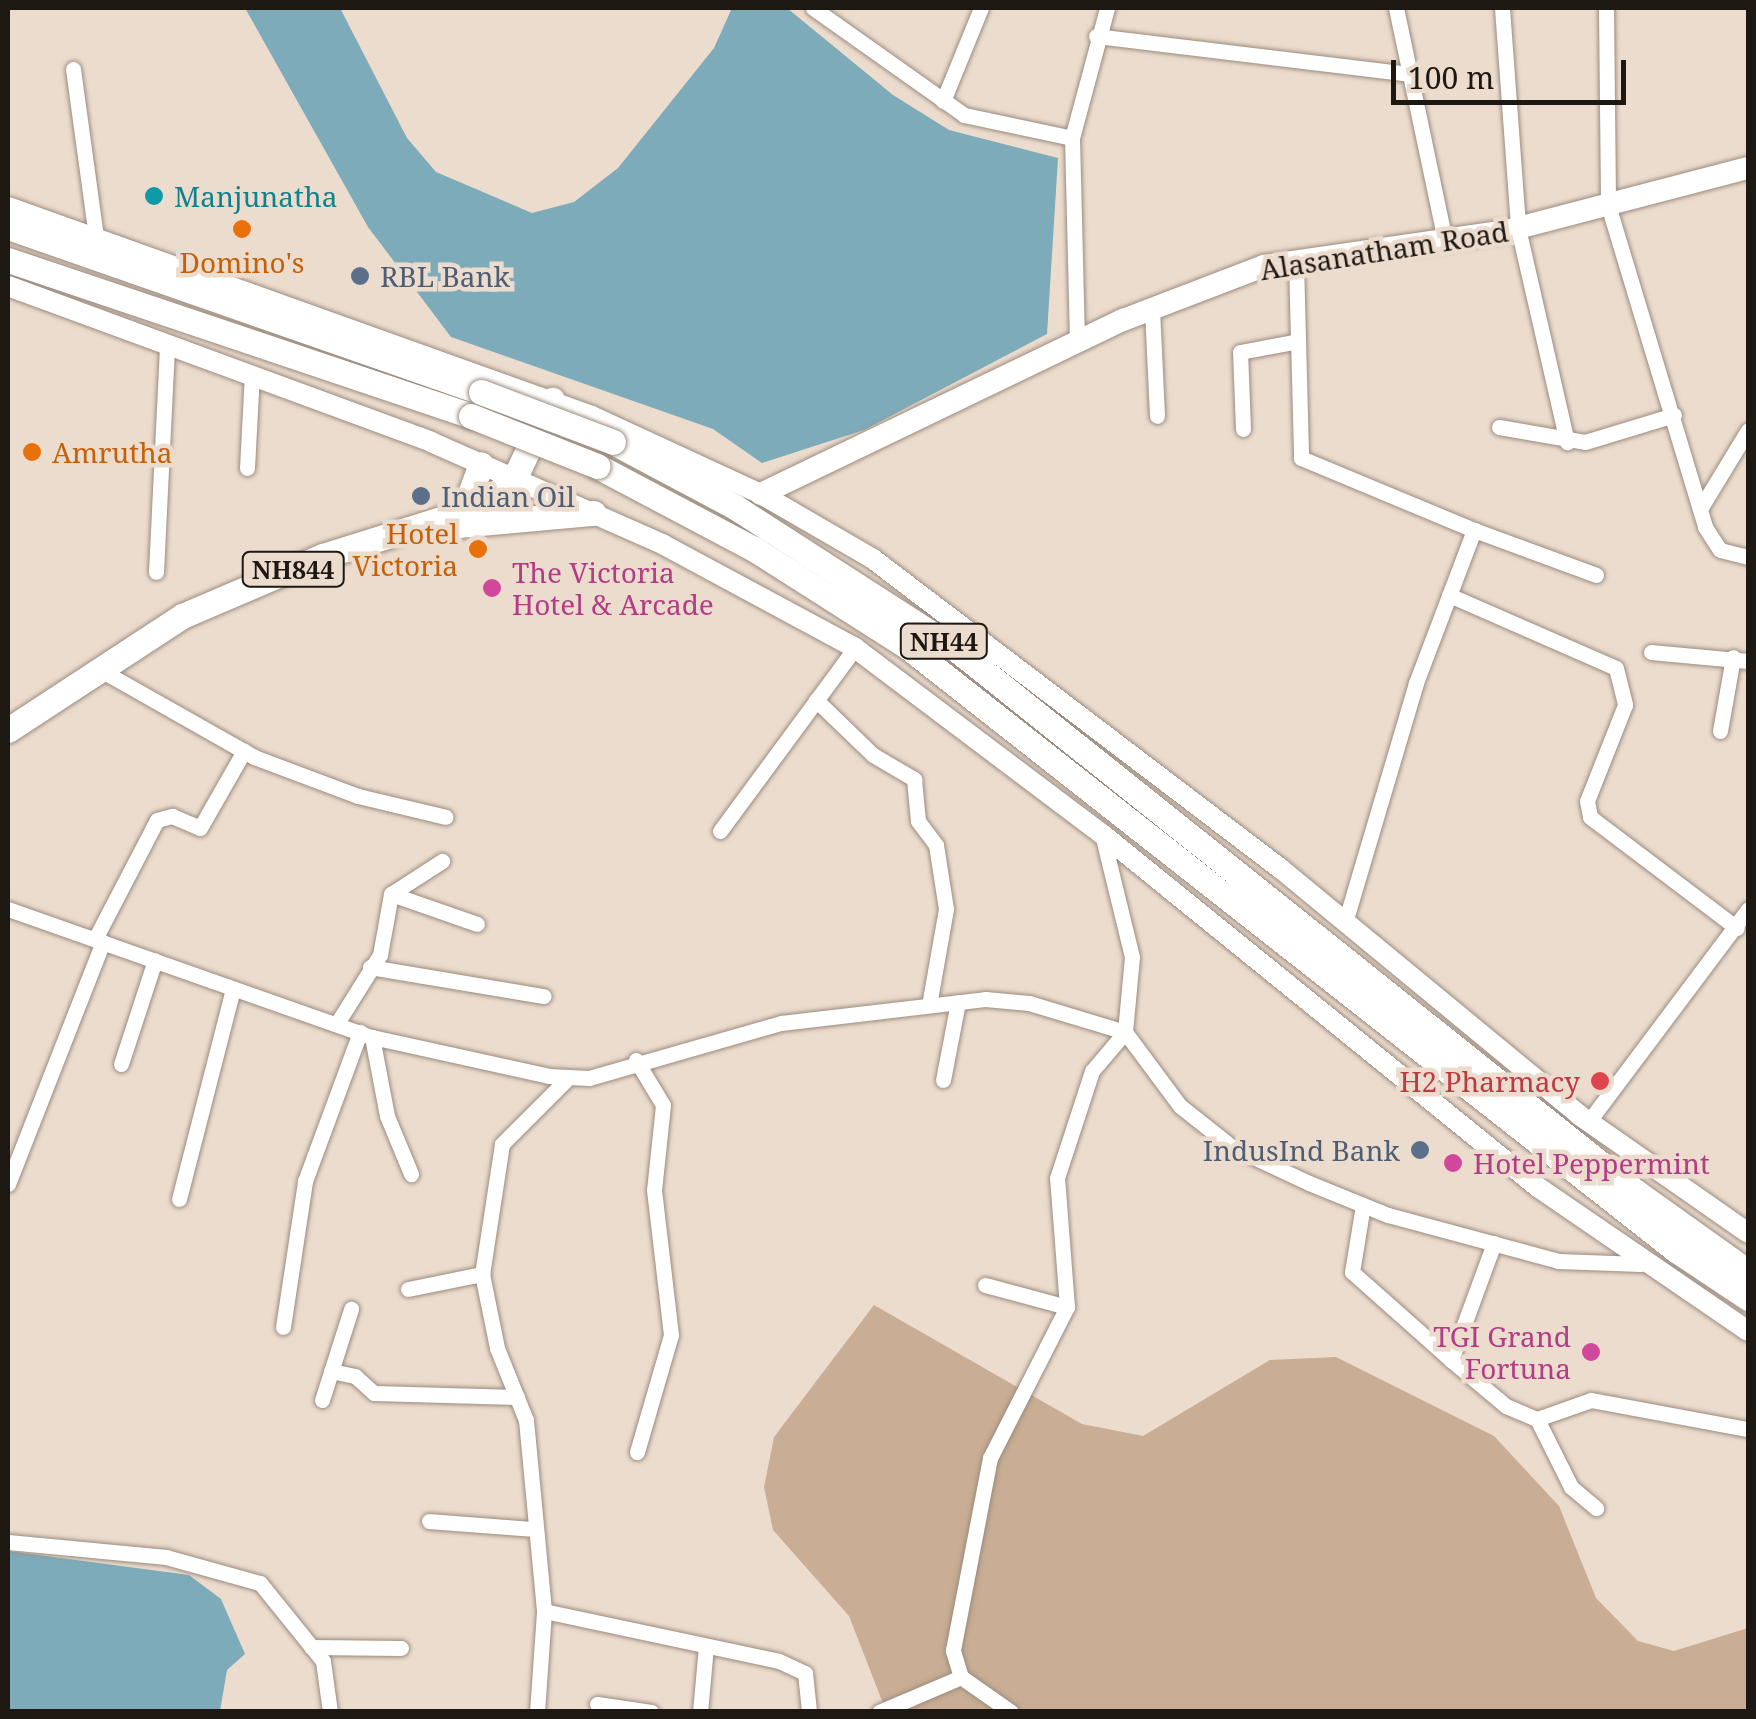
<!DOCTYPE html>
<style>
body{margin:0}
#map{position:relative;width:1756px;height:1719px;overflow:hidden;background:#ecdcce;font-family:"Noto Serif",serif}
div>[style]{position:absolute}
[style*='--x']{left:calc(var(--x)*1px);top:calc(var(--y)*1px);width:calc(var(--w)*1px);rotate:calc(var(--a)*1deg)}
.green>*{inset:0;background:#c9ad94}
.water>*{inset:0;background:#7dabb9}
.roads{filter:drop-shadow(0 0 2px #9a8b7e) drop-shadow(0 0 2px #9a8b7e)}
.minor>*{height:15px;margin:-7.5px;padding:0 7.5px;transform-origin:7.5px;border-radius:7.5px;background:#fff}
.tertiary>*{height:20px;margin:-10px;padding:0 10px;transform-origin:10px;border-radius:10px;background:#fff}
.secondary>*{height:22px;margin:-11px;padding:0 11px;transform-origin:11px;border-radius:11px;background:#fff}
.trunk>*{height:25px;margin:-12.5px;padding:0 12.5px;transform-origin:12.5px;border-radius:12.5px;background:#fff}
.bridges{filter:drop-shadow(0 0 2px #9a8b7e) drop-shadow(0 0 2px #9a8b7e)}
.trunk-bridge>*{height:25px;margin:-12.5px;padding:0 12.5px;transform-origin:12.5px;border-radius:12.5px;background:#fff}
.dots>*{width:28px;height:28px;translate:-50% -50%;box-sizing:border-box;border:5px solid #ecdcce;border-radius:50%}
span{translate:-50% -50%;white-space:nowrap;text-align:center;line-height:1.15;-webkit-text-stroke:9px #ecdcce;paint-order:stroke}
.shield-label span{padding:2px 8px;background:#ecdcce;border:2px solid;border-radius:8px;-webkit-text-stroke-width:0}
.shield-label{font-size:25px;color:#1e1813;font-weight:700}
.culture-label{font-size:28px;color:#0d838f}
.left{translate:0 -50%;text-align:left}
.street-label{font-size:28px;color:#1e1813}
.food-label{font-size:28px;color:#c56008}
.right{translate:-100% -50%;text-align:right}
.service-label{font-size:28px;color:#4e5e75}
.hotel-label{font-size:28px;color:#b23c85}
.health-label{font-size:28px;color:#be3a42}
.frame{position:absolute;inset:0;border:10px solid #1e1813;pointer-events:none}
.scale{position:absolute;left:1391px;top:60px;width:235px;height:45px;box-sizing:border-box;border:5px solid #1e1813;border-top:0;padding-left:12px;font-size:30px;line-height:35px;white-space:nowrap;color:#1e1813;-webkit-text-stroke:8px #ecdcce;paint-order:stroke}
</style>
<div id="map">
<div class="green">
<div style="clip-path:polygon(874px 1305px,1082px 1424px,1143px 1436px,1270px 1360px,1336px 1357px,1494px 1436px,1559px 1506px,1596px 1598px,1638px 1641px,1674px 1651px,1748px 1628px,1748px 1711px,886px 1711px,849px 1616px,773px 1530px,764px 1487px,774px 1437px)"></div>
</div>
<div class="water">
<div style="clip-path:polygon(245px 8px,340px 8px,407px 138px,436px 172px,532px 213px,574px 202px,618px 168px,714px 48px,732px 8px,787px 8px,893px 95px,949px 130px,1058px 158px,1047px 334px,864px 430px,762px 463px,713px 429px,451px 337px,368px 227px)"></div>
<div style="clip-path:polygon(8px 1551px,189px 1575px,221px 1599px,245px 1654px,227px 1670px,220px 1711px,8px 1711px)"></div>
</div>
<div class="roads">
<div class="minor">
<div style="--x:813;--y:8;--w:185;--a:35.3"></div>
<div style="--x:964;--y:115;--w:110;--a:12"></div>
<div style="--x:1396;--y:8;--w:237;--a:78.1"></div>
<div style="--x:1502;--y:8;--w:221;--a:85.8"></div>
<div style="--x:1518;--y:228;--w:220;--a:77.1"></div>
<div style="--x:1606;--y:8;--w:197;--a:89.4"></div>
<div style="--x:1608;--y:205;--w:336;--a:73.2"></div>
<div style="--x:1705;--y:527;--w:27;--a:57"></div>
<div style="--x:1720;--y:550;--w:29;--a:14"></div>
<div style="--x:1096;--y:36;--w:316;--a:6.9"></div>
<div style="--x:73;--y:69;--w:171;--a:82.2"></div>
<div style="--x:943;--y:101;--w:100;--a:-67.8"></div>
<div style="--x:1296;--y:262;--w:196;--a:88.5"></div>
<div style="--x:1301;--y:458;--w:187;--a:22.6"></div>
<div style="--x:1474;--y:530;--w:164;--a:110.8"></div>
<div style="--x:1416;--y:683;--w:249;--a:106.5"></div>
<div style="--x:1152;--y:309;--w:107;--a:87.3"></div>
<div style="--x:1077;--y:341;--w:203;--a:-91.4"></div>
<div style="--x:1072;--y:138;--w:135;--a:-74.9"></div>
<div style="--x:1499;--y:427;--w:87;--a:9.9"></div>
<div style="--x:1585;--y:442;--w:93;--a:-16.9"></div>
<div style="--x:1243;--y:429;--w:77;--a:-92.2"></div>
<div style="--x:1240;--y:352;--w:59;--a:-10.7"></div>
<div style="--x:247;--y:468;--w:94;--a:-87"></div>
<div style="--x:1700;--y:509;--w:92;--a:-58.7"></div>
<div style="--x:1474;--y:530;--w:130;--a:20.2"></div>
<div style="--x:156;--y:572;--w:229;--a:-87.2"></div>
<div style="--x:1449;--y:595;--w:182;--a:23.6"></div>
<div style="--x:1616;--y:668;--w:38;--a:76"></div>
<div style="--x:1625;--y:705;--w:103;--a:111.6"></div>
<div style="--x:1587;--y:801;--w:16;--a:79"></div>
<div style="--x:1590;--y:817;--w:184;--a:37.1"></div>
<div style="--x:1651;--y:652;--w:97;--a:5.3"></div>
<div style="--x:104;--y:672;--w:172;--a:29.5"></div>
<div style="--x:254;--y:757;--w:111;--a:20.6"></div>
<div style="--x:358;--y:796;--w:90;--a:13.4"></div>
<div style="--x:816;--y:700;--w:79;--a:44"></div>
<div style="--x:873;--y:755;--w:48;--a:30.3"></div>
<div style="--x:914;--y:779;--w:42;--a:84.6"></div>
<div style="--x:918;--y:821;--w:30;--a:53"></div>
<div style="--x:936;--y:845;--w:65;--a:81.1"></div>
<div style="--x:946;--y:909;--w:97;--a:100"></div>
<div style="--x:1720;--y:731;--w:75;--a:-80"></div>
<div style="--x:720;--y:831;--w:227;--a:-53.6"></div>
<div style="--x:391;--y:894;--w:91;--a:19.2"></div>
<div style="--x:8;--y:909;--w:386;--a:19.4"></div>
<div style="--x:372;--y:1037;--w:181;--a:12.4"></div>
<div style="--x:549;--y:1076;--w:40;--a:2.9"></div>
<div style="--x:589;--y:1078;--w:200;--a:-16"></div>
<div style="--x:781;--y:1023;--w:205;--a:-6.7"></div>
<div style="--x:985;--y:999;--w:44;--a:5.2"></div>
<div style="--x:1029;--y:1003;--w:100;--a:16.8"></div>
<div style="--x:1125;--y:1032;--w:92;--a:53.4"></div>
<div style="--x:1180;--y:1106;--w:66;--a:38.3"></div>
<div style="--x:1232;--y:1147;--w:85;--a:25.1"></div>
<div style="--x:1309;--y:1183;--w:85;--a:22.1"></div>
<div style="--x:1388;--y:1215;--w:176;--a:15.1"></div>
<div style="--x:1558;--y:1261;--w:83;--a:2.1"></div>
<div style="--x:95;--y:939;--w:134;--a:-62.5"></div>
<div style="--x:157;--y:820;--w:16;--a:-15"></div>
<div style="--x:172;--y:816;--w:30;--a:23"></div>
<div style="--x:200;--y:828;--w:89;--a:-60.3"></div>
<div style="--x:370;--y:967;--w:176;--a:9.5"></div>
<div style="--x:339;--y:1020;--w:77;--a:-57.8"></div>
<div style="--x:380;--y:955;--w:62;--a:-79.8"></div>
<div style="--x:391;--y:894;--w:61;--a:-32.9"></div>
<div style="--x:372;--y:1037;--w:80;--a:79.2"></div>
<div style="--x:387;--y:1116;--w:63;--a:67.5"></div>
<div style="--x:636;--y:1060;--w:52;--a:59"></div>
<div style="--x:663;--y:1105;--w:85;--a:96"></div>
<div style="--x:654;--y:1190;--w:146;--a:83.3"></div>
<div style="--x:671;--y:1335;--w:122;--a:106.2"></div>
<div style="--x:121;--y:1064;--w:109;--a:-71.9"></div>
<div style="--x:569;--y:1077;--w:95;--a:135"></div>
<div style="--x:502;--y:1144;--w:132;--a:98.7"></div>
<div style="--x:482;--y:1274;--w:76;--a:78.5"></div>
<div style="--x:497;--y:1348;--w:78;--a:68.1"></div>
<div style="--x:526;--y:1420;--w:192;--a:84.6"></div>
<div style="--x:544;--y:1611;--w:240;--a:12"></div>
<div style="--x:779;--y:1661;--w:29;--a:25"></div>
<div style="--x:805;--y:1673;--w:39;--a:84"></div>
<div style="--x:943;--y:1080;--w:79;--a:-79.1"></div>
<div style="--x:1589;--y:1121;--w:265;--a:-53.1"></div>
<div style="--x:8;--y:1184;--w:260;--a:-68.6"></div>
<div style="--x:179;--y:1199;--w:217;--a:-75.6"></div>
<div style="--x:1363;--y:1205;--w:68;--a:99.3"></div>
<div style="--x:1352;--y:1272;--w:132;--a:41.6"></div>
<div style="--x:1494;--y:1243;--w:125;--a:110.2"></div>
<div style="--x:1451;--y:1360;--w:72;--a:39.9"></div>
<div style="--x:1506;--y:1406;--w:34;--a:23"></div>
<div style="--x:1537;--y:1419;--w:76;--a:63.4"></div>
<div style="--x:1571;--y:1487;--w:33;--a:40"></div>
<div style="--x:985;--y:1285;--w:85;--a:15"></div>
<div style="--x:408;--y:1289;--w:76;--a:-11.5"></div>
<div style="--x:283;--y:1327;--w:148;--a:-81.4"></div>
<div style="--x:305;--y:1181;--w:159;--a:-69.7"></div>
<div style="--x:331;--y:1371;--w:25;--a:12"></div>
<div style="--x:355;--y:1376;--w:25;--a:42"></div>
<div style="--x:374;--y:1393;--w:143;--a:1.6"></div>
<div style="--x:322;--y:1400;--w:96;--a:-72.3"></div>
<div style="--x:1537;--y:1419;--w:57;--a:-19.4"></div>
<div style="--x:1591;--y:1400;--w:160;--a:10.5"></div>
<div style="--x:429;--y:1521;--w:105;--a:4.4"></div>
<div style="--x:8;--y:1542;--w:159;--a:5.4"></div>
<div style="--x:166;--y:1557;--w:98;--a:15.5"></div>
<div style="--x:260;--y:1583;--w:100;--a:51.1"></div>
<div style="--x:323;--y:1661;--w:51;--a:82.2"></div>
<div style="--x:311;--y:1647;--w:90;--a:0.6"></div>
<div style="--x:597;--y:1704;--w:55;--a:8.4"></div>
<div style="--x:537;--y:1712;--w:101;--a:-86"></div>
<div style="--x:700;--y:1712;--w:66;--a:-84.8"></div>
<div style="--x:879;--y:1712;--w:89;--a:-23.1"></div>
<div style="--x:1011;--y:1712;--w:61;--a:-145"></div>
<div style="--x:961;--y:1677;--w:28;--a:-107"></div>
<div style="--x:953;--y:1650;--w:196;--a:-79.1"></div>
<div style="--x:990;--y:1458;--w:169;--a:-63"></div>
<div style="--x:1067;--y:1307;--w:129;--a:-94.4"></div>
<div style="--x:1057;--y:1178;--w:113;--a:-71.9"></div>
<div style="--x:1092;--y:1071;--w:51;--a:-49.8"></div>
<div style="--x:1125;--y:1032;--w:75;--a:-84.7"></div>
<div style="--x:1132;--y:957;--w:127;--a:-103.7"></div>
</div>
<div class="tertiary">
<div style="--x:8;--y:207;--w:620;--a:19.69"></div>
<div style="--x:592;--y:416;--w:186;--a:24.8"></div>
<div style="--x:761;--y:494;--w:129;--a:30.1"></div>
<div style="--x:873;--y:559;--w:512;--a:37.23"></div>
<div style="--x:1281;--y:869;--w:386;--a:39.5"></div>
<div style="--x:1579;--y:1115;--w:206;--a:34.9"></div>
<div style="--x:8;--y:286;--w:451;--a:20.2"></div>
<div style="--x:431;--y:442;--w:255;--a:23.8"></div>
<div style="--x:664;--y:545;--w:217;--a:28.3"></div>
<div style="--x:855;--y:648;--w:309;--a:37"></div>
<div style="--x:1102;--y:834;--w:562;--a:39.01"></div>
<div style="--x:1539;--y:1188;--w:253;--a:34.4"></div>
</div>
<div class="secondary">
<div style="--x:761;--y:494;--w:402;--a:-25.7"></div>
<div style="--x:1123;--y:320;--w:151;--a:-21"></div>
<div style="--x:1264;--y:266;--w:245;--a:-8.2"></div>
<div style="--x:1506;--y:231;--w:250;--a:-14.6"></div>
</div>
<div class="trunk">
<div style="--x:8;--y:227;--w:501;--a:19.23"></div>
<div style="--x:8;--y:260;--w:489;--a:18.6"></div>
<div style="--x:613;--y:442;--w:138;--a:28"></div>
<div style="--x:735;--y:507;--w:264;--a:32.8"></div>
<div style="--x:957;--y:650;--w:869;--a:38.6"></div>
<div style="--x:1636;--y:1192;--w:138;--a:35.5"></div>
<div style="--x:597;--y:466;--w:178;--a:27.9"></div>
<div style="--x:754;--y:549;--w:183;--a:32.5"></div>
<div style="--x:908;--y:647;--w:976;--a:38.14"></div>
<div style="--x:1676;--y:1250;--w:87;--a:33.7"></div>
<div style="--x:462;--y:515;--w:54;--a:-69.6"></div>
<div style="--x:458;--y:525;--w:136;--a:-5.1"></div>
<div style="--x:8;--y:730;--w:208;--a:-33.2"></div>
<div style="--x:182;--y:616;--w:153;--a:-23.1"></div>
<div style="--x:323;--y:556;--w:164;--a:-17.4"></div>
<div style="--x:479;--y:507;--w:45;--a:-38.7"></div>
<div style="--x:514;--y:479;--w:88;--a:-64.3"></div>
</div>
</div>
<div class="bridges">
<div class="trunk-bridge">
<div style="--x:481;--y:392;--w:141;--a:20.7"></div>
<div style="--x:471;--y:416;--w:136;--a:21.6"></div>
</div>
</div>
<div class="dots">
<div style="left:154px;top:196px;background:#0f9aa8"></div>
<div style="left:242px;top:229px;background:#e8710a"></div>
<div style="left:360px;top:276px;background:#5c6f8a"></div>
<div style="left:32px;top:452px;background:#e8710a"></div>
<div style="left:421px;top:496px;background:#5c6f8a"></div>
<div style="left:478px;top:549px;background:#e8710a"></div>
<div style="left:492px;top:588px;background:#d1479c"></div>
<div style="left:1600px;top:1081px;background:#e0444e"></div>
<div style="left:1420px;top:1150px;background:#5c6f8a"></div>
<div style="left:1453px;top:1163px;background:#d1479c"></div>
<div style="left:1591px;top:1352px;background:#d1479c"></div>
</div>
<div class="shield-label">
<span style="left:293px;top:569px">NH844</span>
<span style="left:944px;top:641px">NH44</span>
</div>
<div class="culture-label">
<span class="left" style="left:174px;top:196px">Manjunatha</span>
</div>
<div class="street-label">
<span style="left:1384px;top:250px;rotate:-9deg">Alasanatham Road</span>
</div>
<div class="food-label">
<span style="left:242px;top:262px">Domino's</span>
<span class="left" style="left:52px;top:452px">Amrutha</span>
<span class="right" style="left:458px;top:549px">Hotel<br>Victoria</span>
</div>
<div class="service-label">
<span class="left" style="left:380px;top:276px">RBL Bank</span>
<span class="left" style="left:441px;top:496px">Indian Oil</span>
<span class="right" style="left:1400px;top:1150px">IndusInd Bank</span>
</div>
<div class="hotel-label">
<span class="left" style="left:512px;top:588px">The Victoria<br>Hotel &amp; Arcade</span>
<span class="left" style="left:1473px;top:1163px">Hotel Peppermint</span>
<span class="right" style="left:1571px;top:1352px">TGI Grand<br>Fortuna</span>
</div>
<div class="health-label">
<span class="right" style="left:1580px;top:1081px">H2 Pharmacy</span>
</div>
<div class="frame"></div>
<div class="scale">100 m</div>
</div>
